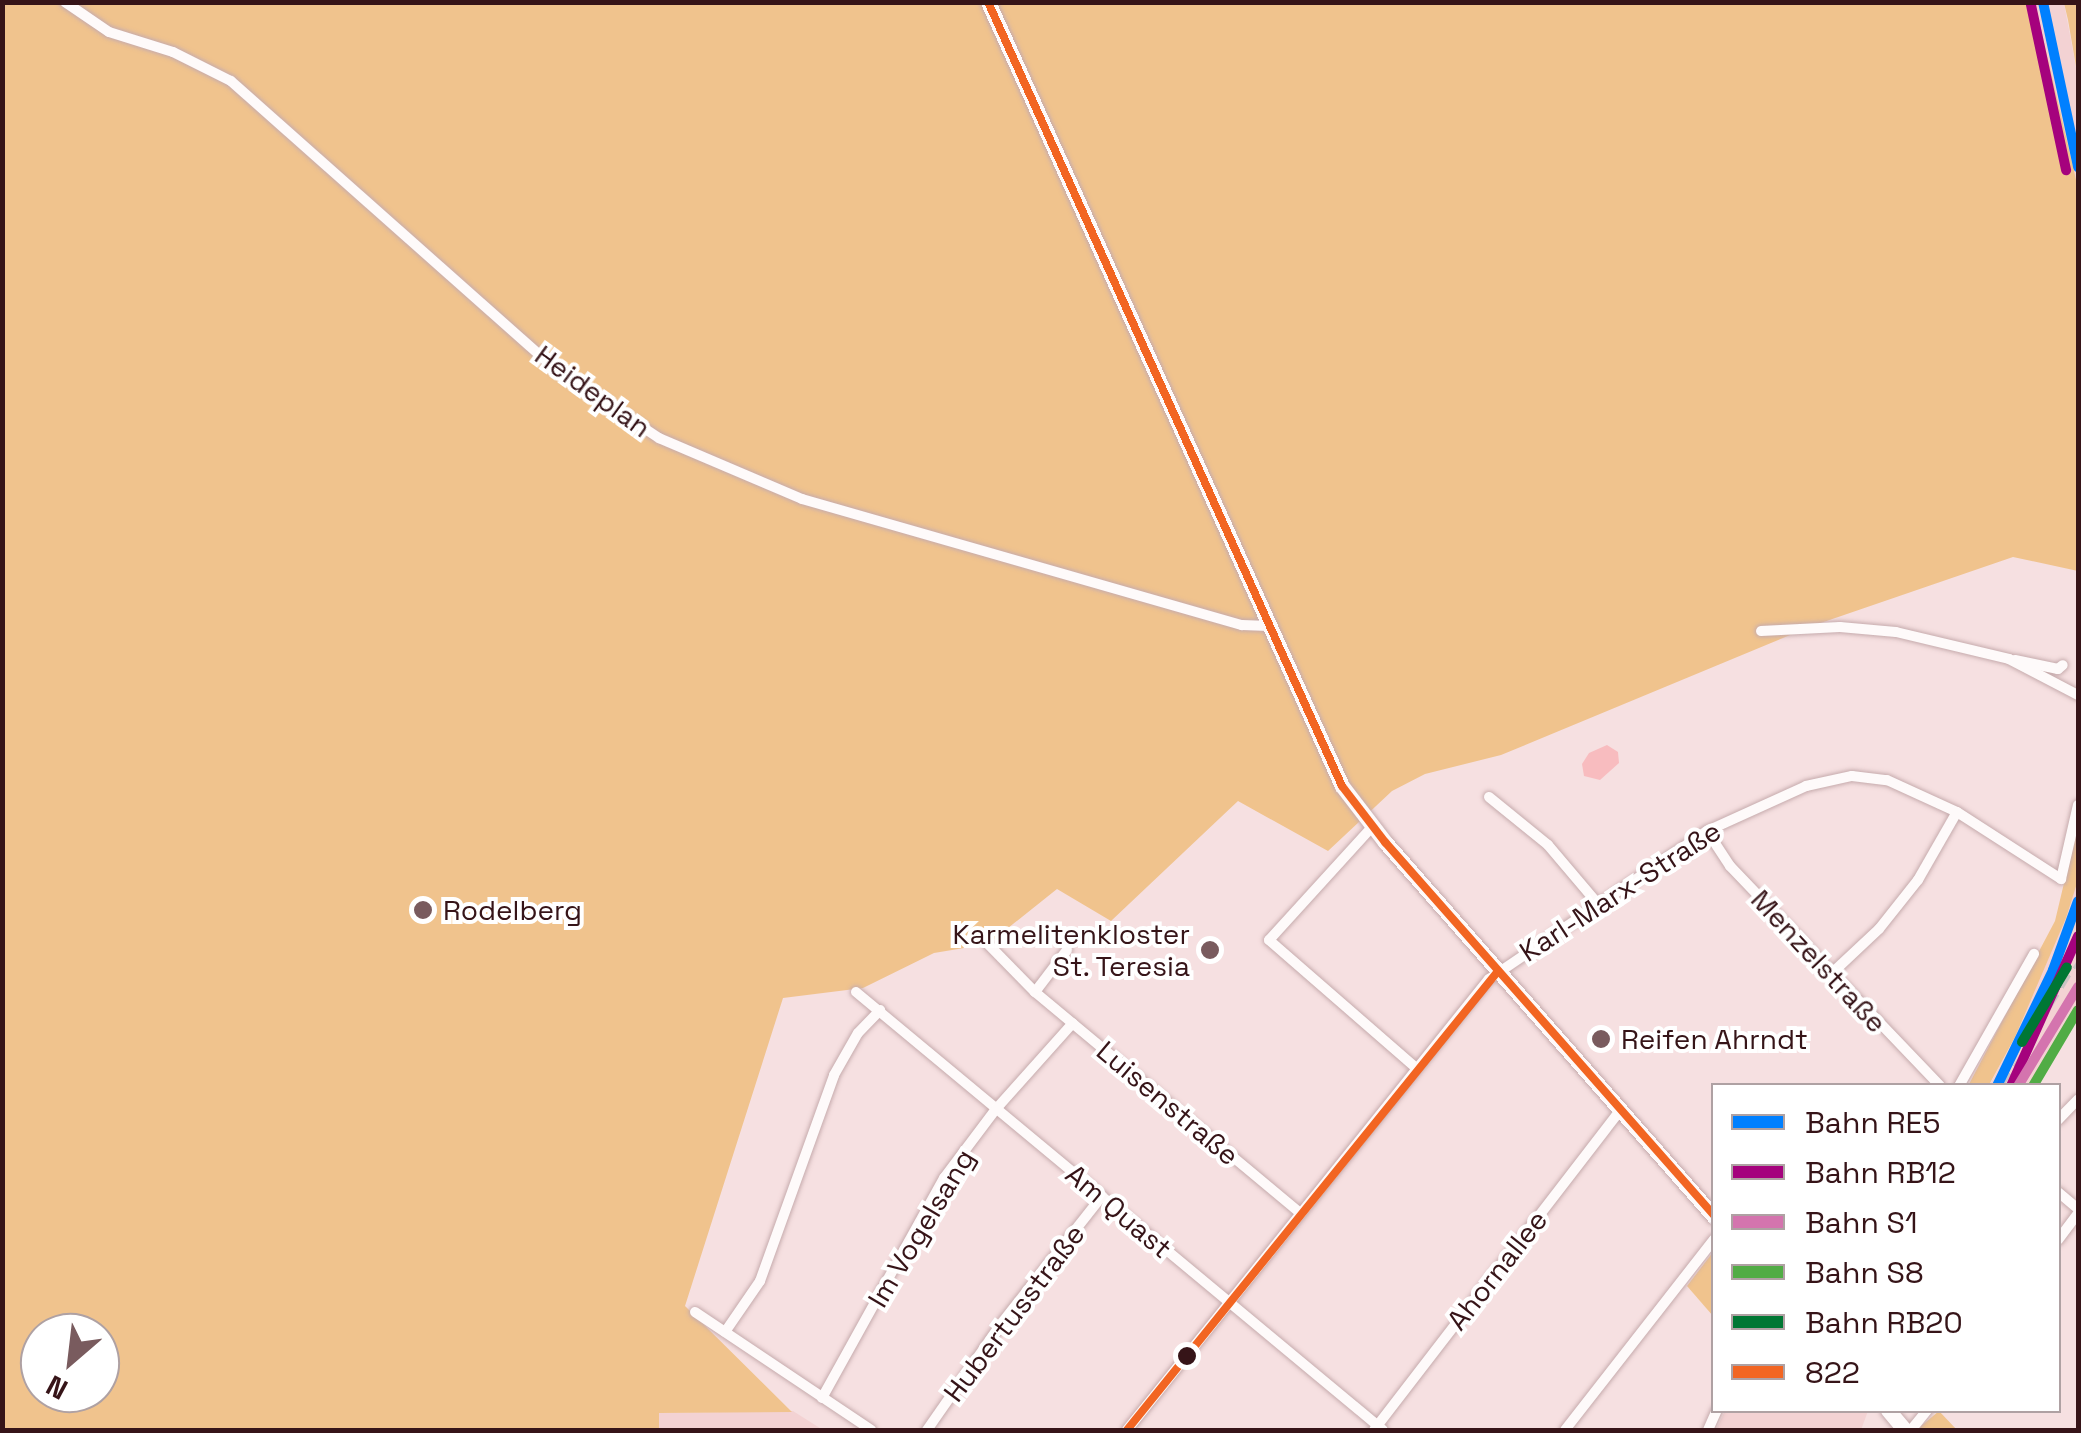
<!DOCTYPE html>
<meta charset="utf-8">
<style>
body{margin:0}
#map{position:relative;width:2081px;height:1433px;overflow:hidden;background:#f6e0e1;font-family:"Space Grotesk",sans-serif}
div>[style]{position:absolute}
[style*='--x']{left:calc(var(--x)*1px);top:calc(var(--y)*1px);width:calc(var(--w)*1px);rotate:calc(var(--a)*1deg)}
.built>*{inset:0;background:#f3d2d3}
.green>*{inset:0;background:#f0c38d}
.water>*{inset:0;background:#f8bcbf}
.roads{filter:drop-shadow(0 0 2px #c6abad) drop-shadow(0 0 2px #c6abad)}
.street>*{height:10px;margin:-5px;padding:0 5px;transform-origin:5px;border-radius:5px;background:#fefafa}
.primary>*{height:15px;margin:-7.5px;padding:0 7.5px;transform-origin:7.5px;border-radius:7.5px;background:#fefafa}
.rail>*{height:2.5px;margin-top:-1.25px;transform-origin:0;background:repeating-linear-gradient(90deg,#cbc3c4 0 15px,transparent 0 23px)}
.bus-1>*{height:8px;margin:-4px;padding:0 4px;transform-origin:4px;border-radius:4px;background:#f26522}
.rail-1>*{height:10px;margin:-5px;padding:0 5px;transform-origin:5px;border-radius:5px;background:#0080ff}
.rail-2>*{height:10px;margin:-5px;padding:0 5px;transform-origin:5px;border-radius:5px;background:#a5027d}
.rail-3>*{height:10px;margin:-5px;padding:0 5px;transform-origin:5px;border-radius:5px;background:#d474ae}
.rail-4>*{height:10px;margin:-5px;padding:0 5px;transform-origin:5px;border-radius:5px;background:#51ac45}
.rail-5>*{height:10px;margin:-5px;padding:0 5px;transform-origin:5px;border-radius:5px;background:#007734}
.dots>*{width:28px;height:28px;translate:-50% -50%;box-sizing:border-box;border:5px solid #fff;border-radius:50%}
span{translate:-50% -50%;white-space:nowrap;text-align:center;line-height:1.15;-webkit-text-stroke:8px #fff;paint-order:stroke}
.street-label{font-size:28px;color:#361418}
.poi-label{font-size:28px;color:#361418}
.left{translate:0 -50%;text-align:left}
.right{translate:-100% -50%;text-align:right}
.frame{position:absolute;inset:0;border:5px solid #361418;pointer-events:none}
.legend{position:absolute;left:1711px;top:1083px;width:350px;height:330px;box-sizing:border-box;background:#fff;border:2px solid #afa1a3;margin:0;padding:12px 18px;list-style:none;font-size:30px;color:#361418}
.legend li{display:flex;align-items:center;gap:20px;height:50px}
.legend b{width:50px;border:2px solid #afa1a3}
.north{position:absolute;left:20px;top:1313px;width:100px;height:100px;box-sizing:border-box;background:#fff;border:2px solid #afa1a3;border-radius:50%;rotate:208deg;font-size:28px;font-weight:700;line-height:40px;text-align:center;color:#361418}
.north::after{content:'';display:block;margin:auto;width:35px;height:45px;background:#795b5e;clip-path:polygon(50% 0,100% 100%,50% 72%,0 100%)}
</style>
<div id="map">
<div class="built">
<div style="clip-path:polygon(2035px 3px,2064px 3px,2078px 78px,2078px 188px)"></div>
<div style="clip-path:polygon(2078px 880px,2078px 1014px,2035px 1085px,1989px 1086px,2015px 1037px)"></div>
<div style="clip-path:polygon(793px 1411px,823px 1430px,659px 1430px,658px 1413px)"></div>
<div style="clip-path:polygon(1725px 1411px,1726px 1410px,1868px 1411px,1861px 1430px,1716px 1430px)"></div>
</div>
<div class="green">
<div style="clip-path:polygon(evenodd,3px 3px,2035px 3px,2078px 188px,2078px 571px,2013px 557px,1812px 626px,1501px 755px,1425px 774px,1392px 791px,1328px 851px,1238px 801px,1111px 921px,1057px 889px,988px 944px,934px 953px,863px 988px,783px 998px,685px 1306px,792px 1412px,659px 1413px,659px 1430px,3px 1430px,3px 3px,40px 1333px,100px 1333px,100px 1393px,40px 1393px,40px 1333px)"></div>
<div style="clip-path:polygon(2064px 3px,2078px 3px,2078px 78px,2068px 20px)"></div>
<div style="clip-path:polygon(2078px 824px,2078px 880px,2066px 918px,2015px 1037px,1989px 1085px,1968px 1086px,2055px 921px)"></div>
<div style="clip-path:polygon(1713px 1252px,1713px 1316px,1687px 1286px)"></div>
<div style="clip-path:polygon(1939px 1411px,1957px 1430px,1923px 1430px,1920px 1427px)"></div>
</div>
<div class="water">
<div style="clip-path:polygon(1607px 745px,1618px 752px,1619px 763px,1600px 780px,1584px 776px,1582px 764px,1589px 753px)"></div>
</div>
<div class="roads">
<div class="street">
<div style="--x:65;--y:2;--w:53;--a:34.3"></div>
<div style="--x:109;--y:32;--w:67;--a:17.4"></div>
<div style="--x:173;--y:52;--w:65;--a:26.6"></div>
<div style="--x:231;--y:81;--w:433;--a:41.6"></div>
<div style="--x:555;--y:369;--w:125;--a:33.6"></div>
<div style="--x:659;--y:438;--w:155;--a:23.1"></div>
<div style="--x:802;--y:499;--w:458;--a:16"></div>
<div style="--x:1242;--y:625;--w:27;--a:2"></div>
<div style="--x:1761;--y:631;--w:79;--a:-2.9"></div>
<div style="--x:1840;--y:627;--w:56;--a:5.1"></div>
<div style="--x:1896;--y:632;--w:116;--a:13.4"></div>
<div style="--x:2009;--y:659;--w:78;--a:27.6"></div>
<div style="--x:2015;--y:660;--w:44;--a:11.8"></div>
<div style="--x:2058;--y:669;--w:6;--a:-39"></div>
<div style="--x:1489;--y:797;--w:76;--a:39.1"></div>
<div style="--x:1548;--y:845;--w:77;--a:49.7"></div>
<div style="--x:1372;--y:827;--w:153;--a:132.3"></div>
<div style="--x:1269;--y:940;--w:195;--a:41"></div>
<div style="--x:1707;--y:831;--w:42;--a:56.7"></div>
<div style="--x:1730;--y:866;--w:304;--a:46.3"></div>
<div style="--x:988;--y:944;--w:67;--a:45.6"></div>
<div style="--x:1035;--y:992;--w:346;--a:39.8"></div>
<div style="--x:1831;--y:974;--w:66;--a:-43.2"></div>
<div style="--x:1879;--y:929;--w:63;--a:-51.5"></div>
<div style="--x:1918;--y:880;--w:78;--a:-60.2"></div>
<div style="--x:856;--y:992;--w:685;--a:39.73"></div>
<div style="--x:1035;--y:992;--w:53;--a:-52.7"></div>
<div style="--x:1959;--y:1086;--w:152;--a:-60.4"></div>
<div style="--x:2058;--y:1120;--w:29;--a:-46"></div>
<div style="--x:2058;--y:1192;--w:26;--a:40"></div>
<div style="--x:2058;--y:1240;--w:34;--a:-53"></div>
<div style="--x:695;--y:1312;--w:212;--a:33.8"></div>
<div style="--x:725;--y:1332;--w:62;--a:-55.5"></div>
<div style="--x:760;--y:1281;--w:219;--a:-70.2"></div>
<div style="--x:834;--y:1075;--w:48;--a:-60.3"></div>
<div style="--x:858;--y:1033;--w:32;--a:-46"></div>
<div style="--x:822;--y:1398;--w:252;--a:-61"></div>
<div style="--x:944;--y:1178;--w:86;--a:-53"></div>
<div style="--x:996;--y:1109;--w:115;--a:-48.2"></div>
<div style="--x:927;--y:1430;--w:129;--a:-55.1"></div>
<div style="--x:1001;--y:1324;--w:163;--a:-51.7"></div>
<div style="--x:1127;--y:1430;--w:578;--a:-51.25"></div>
<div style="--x:1489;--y:979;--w:263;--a:-34.2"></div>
<div style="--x:1707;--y:831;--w:109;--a:-24.4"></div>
<div style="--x:1806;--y:786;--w:47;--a:-12.3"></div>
<div style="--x:1852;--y:776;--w:35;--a:7"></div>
<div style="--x:1887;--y:780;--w:77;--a:24.6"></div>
<div style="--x:1957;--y:812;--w:124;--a:32.8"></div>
<div style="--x:2061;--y:879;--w:76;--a:-77.1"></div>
<div style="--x:1374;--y:1430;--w:404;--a:-52.4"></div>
<div style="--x:1565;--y:1430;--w:242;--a:-52"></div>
<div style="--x:1708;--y:1430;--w:22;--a:-66"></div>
<div style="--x:1911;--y:1430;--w:26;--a:-51"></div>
</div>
<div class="primary">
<div style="--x:988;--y:2;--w:860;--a:65.7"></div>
<div style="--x:1342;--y:786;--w:71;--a:52.5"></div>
<div style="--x:1385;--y:842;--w:498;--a:48.7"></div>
<div style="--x:1888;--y:1410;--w:26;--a:50"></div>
</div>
</div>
<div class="rail">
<div style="--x:2002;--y:1086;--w:146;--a:-58.7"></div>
</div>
<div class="bus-1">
<div style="--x:988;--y:2;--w:860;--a:65.7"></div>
<div style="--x:1342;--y:786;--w:71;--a:52.5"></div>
<div style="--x:1385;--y:842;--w:497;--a:48.6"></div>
<div style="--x:1127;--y:1430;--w:590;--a:-51.05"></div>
</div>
<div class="rail-1">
<div style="--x:2043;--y:2;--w:169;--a:78"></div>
<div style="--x:1997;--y:1086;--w:129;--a:-64.2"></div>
<div style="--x:2053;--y:970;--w:73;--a:-70.1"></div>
</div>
<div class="rail-2">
<div style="--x:2031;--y:5;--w:169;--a:78"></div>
<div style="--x:2011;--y:1086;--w:164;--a:-65.9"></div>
</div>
<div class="rail-3">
<div style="--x:2018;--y:1086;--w:116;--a:-58.8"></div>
</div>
<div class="rail-4">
<div style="--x:2033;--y:1086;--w:88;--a:-59.4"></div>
</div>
<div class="rail-5">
<div style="--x:2022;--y:1042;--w:87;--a:-59"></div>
</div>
<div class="dots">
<div style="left:423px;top:910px;background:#795b5e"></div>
<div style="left:1210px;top:950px;background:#795b5e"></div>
<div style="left:1601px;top:1039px;background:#795b5e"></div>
<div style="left:1187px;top:1356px;background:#361418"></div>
</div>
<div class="street-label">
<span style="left:593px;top:391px;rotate:36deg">Heideplan</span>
<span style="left:1620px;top:891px;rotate:-33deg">Karl-Marx-Straße</span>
<span style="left:1819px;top:961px;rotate:47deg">Menzelstraße</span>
<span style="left:1168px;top:1103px;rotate:40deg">Luisenstraße</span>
<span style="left:1119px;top:1211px;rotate:40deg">Am Quast</span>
<span style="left:921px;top:1228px;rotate:-59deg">Im Vogelsang</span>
<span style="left:1497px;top:1270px;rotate:-52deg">Ahornallee</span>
<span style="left:1014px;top:1313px;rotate:-53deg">Hubertusstraße</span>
</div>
<div class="poi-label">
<span class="left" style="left:443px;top:910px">Rodelberg</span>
<span class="right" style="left:1190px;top:950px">Karmelitenkloster<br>St. Teresia</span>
<span class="left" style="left:1621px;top:1039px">Reifen Ahrndt</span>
</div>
<div class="frame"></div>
<ul class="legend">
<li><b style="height:12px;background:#0080ff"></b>Bahn RE5</li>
<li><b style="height:12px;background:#a5027d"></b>Bahn RB12</li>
<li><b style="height:12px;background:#d474ae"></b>Bahn S1</li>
<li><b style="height:12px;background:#51ac45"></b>Bahn S8</li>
<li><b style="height:12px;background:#007734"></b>Bahn RB20</li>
<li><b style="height:12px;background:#f26522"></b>822</li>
</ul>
<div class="north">N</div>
</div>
